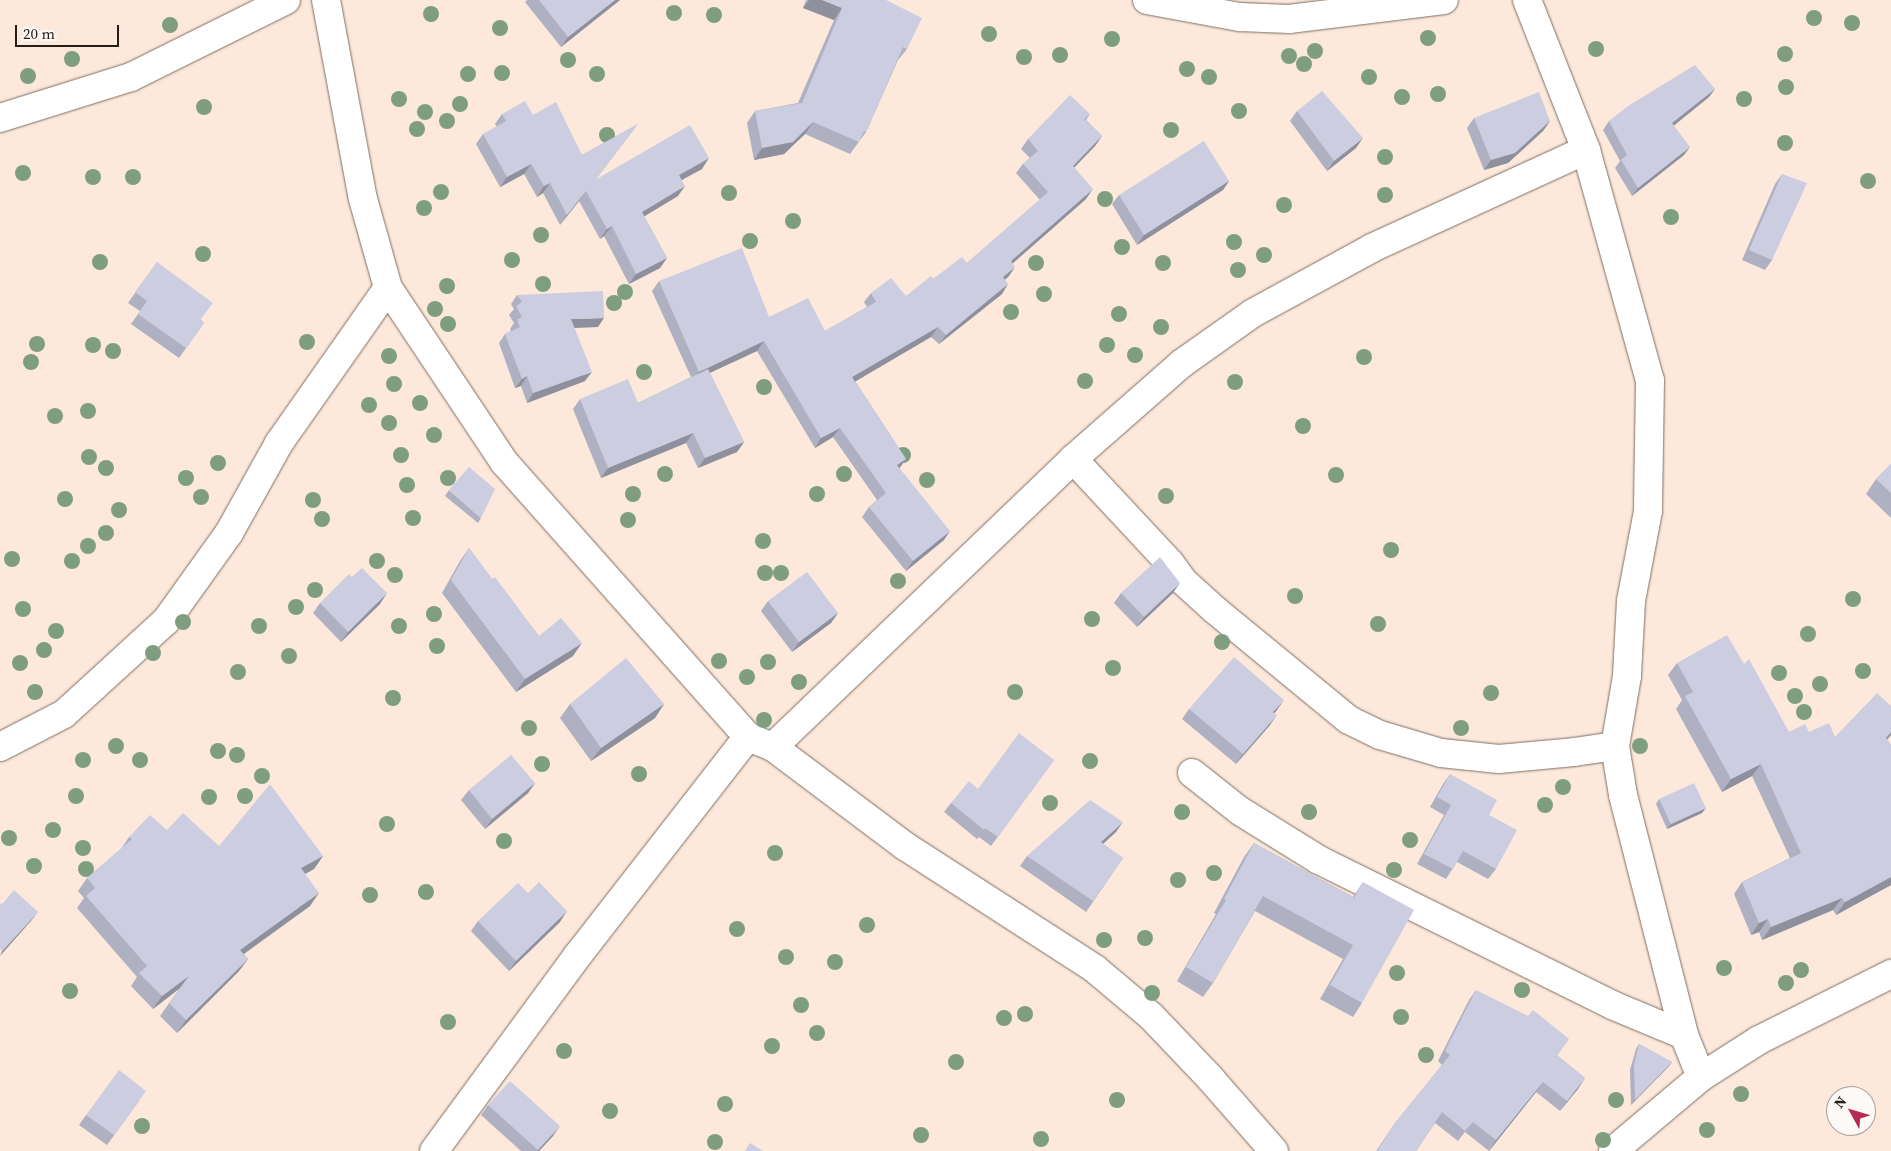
<!DOCTYPE html>
<style>
body{margin:0}
#map{position:relative;width:1891px;height:1151px;overflow:hidden;background:#fce9db;font-family:"Source Serif 4",serif}
div>[style]{position:absolute}
[style*='--x']{left:calc(var(--x)*1px);top:calc(var(--y)*1px);width:calc(var(--w)*1px);rotate:calc(var(--a)*1deg)}
.roads{filter:drop-shadow(0 0 1px #7e6d61) drop-shadow(0 0 1px #7e6d61)}
.minor>*{height:28px;margin:-14px;padding:0 14px;transform-origin:14px;border-radius:14px;background:#fff}
.trees>*{width:16px;height:16px;margin:-8px;border-radius:50%;background:#7f9e80}
.wall>*{inset:0;background:#afb0c2}
.shaded-wall>*{inset:0;background:#8f909e}
.building>*{inset:0;background:#cccde1}
span{translate:-50% -50%;white-space:nowrap;text-align:center;line-height:1.15;-webkit-text-stroke:4px #fdf9f6;paint-order:stroke}
.north{position:absolute;left:1826px;top:1086px;width:50px;height:50px;box-sizing:border-box;background:#fdf9f6;border:1px solid #a6a19d;border-radius:50%;rotate:309deg;font-size:14px;font-weight:700;line-height:20px;text-align:center;color:#241d18}
.north::after{content:'';display:block;margin:auto;width:18px;height:22px;background:#b82957;clip-path:polygon(50% 0,100% 100%,50% 72%,0 100%)}
.scale{position:absolute;left:15px;top:25px;width:104px;height:22px;box-sizing:border-box;border:2px solid #241d18;border-top:0;padding-left:6px;font-size:15px;line-height:18px;white-space:nowrap;color:#241d18;-webkit-text-stroke:4px #fdf9f6;paint-order:stroke}
</style>
<div id="map">
<div class="roads">
<div class="minor">
<div style="--x:326;--y:0;--w:202;--a:79.5"></div>
<div style="--x:363;--y:199;--w:92;--a:74.3"></div>
<div style="--x:388;--y:288;--w:209;--a:56.3"></div>
<div style="--x:504;--y:462;--w:368;--a:48.4"></div>
<div style="--x:748;--y:737;--w:27;--a:22"></div>
<div style="--x:773;--y:747;--w:165;--a:36.9"></div>
<div style="--x:905;--y:846;--w:226;--a:32.9"></div>
<div style="--x:1095;--y:969;--w:73;--a:40"></div>
<div style="--x:1151;--y:1016;--w:86;--a:46.4"></div>
<div style="--x:1210;--y:1078;--w:97;--a:48.8"></div>
<div style="--x:1147;--y:0;--w:95;--a:10.4"></div>
<div style="--x:1240;--y:17;--w:49;--a:2.3"></div>
<div style="--x:1289;--y:19;--w:156;--a:-7"></div>
<div style="--x:1527;--y:0;--w:161;--a:68.5"></div>
<div style="--x:1586;--y:150;--w:239;--a:74.5"></div>
<div style="--x:1650;--y:380;--w:131;--a:90.9"></div>
<div style="--x:1648;--y:511;--w:92;--a:100.7"></div>
<div style="--x:1631;--y:601;--w:75;--a:93.1"></div>
<div style="--x:1627;--y:676;--w:71;--a:99.7"></div>
<div style="--x:1615;--y:746;--w:50;--a:80.7"></div>
<div style="--x:1623;--y:795;--w:248;--a:75.7"></div>
<div style="--x:1684;--y:1035;--w:45;--a:68"></div>
<div style="--x:0;--y:118;--w:137;--a:-17.4"></div>
<div style="--x:131;--y:77;--w:173;--a:-26.4"></div>
<div style="--x:1073;--y:459;--w:142;--a:47"></div>
<div style="--x:1170;--y:563;--w:22;--a:54"></div>
<div style="--x:1183;--y:581;--w:43;--a:42.2"></div>
<div style="--x:1215;--y:610;--w:173;--a:39.4"></div>
<div style="--x:1349;--y:720;--w:34;--a:26"></div>
<div style="--x:1380;--y:735;--w:64;--a:16.4"></div>
<div style="--x:1441;--y:753;--w:58;--a:5.9"></div>
<div style="--x:1499;--y:759;--w:75;--a:-5.3"></div>
<div style="--x:1574;--y:752;--w:41;--a:-8.3"></div>
<div style="--x:0;--y:747;--w:72;--a:-27.3"></div>
<div style="--x:64;--y:714;--w:138;--a:-42.4"></div>
<div style="--x:166;--y:621;--w:108;--a:-54.4"></div>
<div style="--x:229;--y:533;--w:103;--a:-60.9"></div>
<div style="--x:279;--y:443;--w:189;--a:-54.9"></div>
<div style="--x:773;--y:747;--w:416;--a:-43.8"></div>
<div style="--x:1073;--y:459;--w:144;--a:-41.3"></div>
<div style="--x:1181;--y:364;--w:88;--a:-35.3"></div>
<div style="--x:1253;--y:313;--w:136;--a:-28.6"></div>
<div style="--x:1372;--y:248;--w:235;--a:-24.6"></div>
<div style="--x:1192;--y:773;--w:61;--a:38.4"></div>
<div style="--x:1240;--y:811;--w:93;--a:31.8"></div>
<div style="--x:1319;--y:860;--w:327;--a:26.3"></div>
<div style="--x:1612;--y:1005;--w:78;--a:22.6"></div>
<div style="--x:434;--y:1151;--w:243;--a:-53.7"></div>
<div style="--x:578;--y:955;--w:276;--a:-52.1"></div>
<div style="--x:1613;--y:1151;--w:115;--a:-40.1"></div>
<div style="--x:1701;--y:1077;--w:69;--a:-32.5"></div>
<div style="--x:1759;--y:1040;--w:148;--a:-26.6"></div>
</div>
</div>
<div class="trees">
<div style="left:674px;top:13px"></div>
<div style="left:431px;top:14px"></div>
<div style="left:714px;top:15px"></div>
<div style="left:1814px;top:18px"></div>
<div style="left:1852px;top:23px"></div>
<div style="left:170px;top:25px"></div>
<div style="left:500px;top:28px"></div>
<div style="left:989px;top:34px"></div>
<div style="left:1428px;top:38px"></div>
<div style="left:1112px;top:39px"></div>
<div style="left:1596px;top:49px"></div>
<div style="left:1315px;top:51px"></div>
<div style="left:1785px;top:54px"></div>
<div style="left:1060px;top:55px"></div>
<div style="left:1289px;top:56px"></div>
<div style="left:1024px;top:57px"></div>
<div style="left:72px;top:59px"></div>
<div style="left:568px;top:60px"></div>
<div style="left:1304px;top:64px"></div>
<div style="left:1187px;top:69px"></div>
<div style="left:502px;top:73px"></div>
<div style="left:468px;top:74px"></div>
<div style="left:597px;top:74px"></div>
<div style="left:28px;top:76px"></div>
<div style="left:1209px;top:77px"></div>
<div style="left:1369px;top:77px"></div>
<div style="left:1786px;top:87px"></div>
<div style="left:1438px;top:94px"></div>
<div style="left:1402px;top:97px"></div>
<div style="left:399px;top:99px"></div>
<div style="left:1744px;top:99px"></div>
<div style="left:460px;top:104px"></div>
<div style="left:204px;top:107px"></div>
<div style="left:1239px;top:111px"></div>
<div style="left:425px;top:112px"></div>
<div style="left:447px;top:121px"></div>
<div style="left:417px;top:129px"></div>
<div style="left:1171px;top:130px"></div>
<div style="left:607px;top:135px"></div>
<div style="left:1785px;top:143px"></div>
<div style="left:1385px;top:157px"></div>
<div style="left:23px;top:173px"></div>
<div style="left:93px;top:177px"></div>
<div style="left:133px;top:177px"></div>
<div style="left:1868px;top:181px"></div>
<div style="left:441px;top:192px"></div>
<div style="left:729px;top:193px"></div>
<div style="left:1385px;top:195px"></div>
<div style="left:1105px;top:199px"></div>
<div style="left:1284px;top:205px"></div>
<div style="left:424px;top:208px"></div>
<div style="left:1671px;top:217px"></div>
<div style="left:793px;top:221px"></div>
<div style="left:541px;top:235px"></div>
<div style="left:750px;top:241px"></div>
<div style="left:1234px;top:242px"></div>
<div style="left:1122px;top:247px"></div>
<div style="left:203px;top:254px"></div>
<div style="left:1264px;top:255px"></div>
<div style="left:512px;top:260px"></div>
<div style="left:100px;top:262px"></div>
<div style="left:1036px;top:263px"></div>
<div style="left:1163px;top:263px"></div>
<div style="left:1238px;top:270px"></div>
<div style="left:543px;top:284px"></div>
<div style="left:447px;top:286px"></div>
<div style="left:625px;top:292px"></div>
<div style="left:1044px;top:294px"></div>
<div style="left:614px;top:303px"></div>
<div style="left:435px;top:309px"></div>
<div style="left:1011px;top:312px"></div>
<div style="left:1119px;top:314px"></div>
<div style="left:448px;top:324px"></div>
<div style="left:1161px;top:327px"></div>
<div style="left:307px;top:342px"></div>
<div style="left:37px;top:344px"></div>
<div style="left:93px;top:345px"></div>
<div style="left:1107px;top:345px"></div>
<div style="left:113px;top:351px"></div>
<div style="left:1135px;top:355px"></div>
<div style="left:389px;top:356px"></div>
<div style="left:1364px;top:357px"></div>
<div style="left:31px;top:362px"></div>
<div style="left:644px;top:372px"></div>
<div style="left:1085px;top:381px"></div>
<div style="left:1235px;top:382px"></div>
<div style="left:394px;top:384px"></div>
<div style="left:764px;top:387px"></div>
<div style="left:420px;top:403px"></div>
<div style="left:369px;top:405px"></div>
<div style="left:88px;top:411px"></div>
<div style="left:55px;top:416px"></div>
<div style="left:389px;top:423px"></div>
<div style="left:1303px;top:426px"></div>
<div style="left:434px;top:435px"></div>
<div style="left:401px;top:455px"></div>
<div style="left:903px;top:455px"></div>
<div style="left:89px;top:457px"></div>
<div style="left:218px;top:463px"></div>
<div style="left:106px;top:468px"></div>
<div style="left:665px;top:474px"></div>
<div style="left:844px;top:474px"></div>
<div style="left:1336px;top:475px"></div>
<div style="left:186px;top:478px"></div>
<div style="left:448px;top:478px"></div>
<div style="left:927px;top:480px"></div>
<div style="left:407px;top:485px"></div>
<div style="left:633px;top:494px"></div>
<div style="left:817px;top:494px"></div>
<div style="left:1166px;top:496px"></div>
<div style="left:201px;top:497px"></div>
<div style="left:65px;top:499px"></div>
<div style="left:313px;top:500px"></div>
<div style="left:119px;top:510px"></div>
<div style="left:413px;top:518px"></div>
<div style="left:322px;top:519px"></div>
<div style="left:628px;top:520px"></div>
<div style="left:106px;top:533px"></div>
<div style="left:763px;top:541px"></div>
<div style="left:88px;top:546px"></div>
<div style="left:1391px;top:550px"></div>
<div style="left:12px;top:559px"></div>
<div style="left:72px;top:561px"></div>
<div style="left:377px;top:561px"></div>
<div style="left:765px;top:573px"></div>
<div style="left:781px;top:573px"></div>
<div style="left:395px;top:575px"></div>
<div style="left:898px;top:581px"></div>
<div style="left:315px;top:590px"></div>
<div style="left:1295px;top:596px"></div>
<div style="left:1853px;top:599px"></div>
<div style="left:296px;top:607px"></div>
<div style="left:23px;top:609px"></div>
<div style="left:434px;top:614px"></div>
<div style="left:1092px;top:619px"></div>
<div style="left:183px;top:622px"></div>
<div style="left:1378px;top:624px"></div>
<div style="left:259px;top:626px"></div>
<div style="left:399px;top:626px"></div>
<div style="left:56px;top:631px"></div>
<div style="left:1808px;top:634px"></div>
<div style="left:1222px;top:642px"></div>
<div style="left:437px;top:646px"></div>
<div style="left:44px;top:650px"></div>
<div style="left:153px;top:653px"></div>
<div style="left:289px;top:656px"></div>
<div style="left:719px;top:661px"></div>
<div style="left:768px;top:662px"></div>
<div style="left:20px;top:663px"></div>
<div style="left:1113px;top:668px"></div>
<div style="left:1863px;top:671px"></div>
<div style="left:238px;top:672px"></div>
<div style="left:1779px;top:673px"></div>
<div style="left:747px;top:677px"></div>
<div style="left:799px;top:682px"></div>
<div style="left:1820px;top:684px"></div>
<div style="left:35px;top:692px"></div>
<div style="left:1015px;top:692px"></div>
<div style="left:1491px;top:693px"></div>
<div style="left:1795px;top:696px"></div>
<div style="left:393px;top:698px"></div>
<div style="left:1804px;top:712px"></div>
<div style="left:764px;top:720px"></div>
<div style="left:529px;top:728px"></div>
<div style="left:1461px;top:728px"></div>
<div style="left:116px;top:746px"></div>
<div style="left:1640px;top:746px"></div>
<div style="left:218px;top:751px"></div>
<div style="left:237px;top:755px"></div>
<div style="left:83px;top:760px"></div>
<div style="left:140px;top:760px"></div>
<div style="left:1090px;top:761px"></div>
<div style="left:542px;top:764px"></div>
<div style="left:639px;top:774px"></div>
<div style="left:262px;top:776px"></div>
<div style="left:1563px;top:787px"></div>
<div style="left:76px;top:796px"></div>
<div style="left:245px;top:796px"></div>
<div style="left:209px;top:797px"></div>
<div style="left:1050px;top:803px"></div>
<div style="left:1545px;top:805px"></div>
<div style="left:1182px;top:812px"></div>
<div style="left:1309px;top:812px"></div>
<div style="left:387px;top:824px"></div>
<div style="left:53px;top:830px"></div>
<div style="left:9px;top:838px"></div>
<div style="left:1410px;top:840px"></div>
<div style="left:504px;top:841px"></div>
<div style="left:83px;top:848px"></div>
<div style="left:775px;top:853px"></div>
<div style="left:34px;top:866px"></div>
<div style="left:86px;top:869px"></div>
<div style="left:1394px;top:870px"></div>
<div style="left:1214px;top:873px"></div>
<div style="left:1178px;top:880px"></div>
<div style="left:426px;top:892px"></div>
<div style="left:370px;top:895px"></div>
<div style="left:867px;top:925px"></div>
<div style="left:737px;top:929px"></div>
<div style="left:1145px;top:938px"></div>
<div style="left:1104px;top:940px"></div>
<div style="left:786px;top:957px"></div>
<div style="left:835px;top:962px"></div>
<div style="left:1724px;top:968px"></div>
<div style="left:1801px;top:970px"></div>
<div style="left:1397px;top:973px"></div>
<div style="left:1786px;top:983px"></div>
<div style="left:1522px;top:990px"></div>
<div style="left:70px;top:991px"></div>
<div style="left:1152px;top:993px"></div>
<div style="left:801px;top:1005px"></div>
<div style="left:1025px;top:1014px"></div>
<div style="left:1401px;top:1017px"></div>
<div style="left:1004px;top:1018px"></div>
<div style="left:448px;top:1022px"></div>
<div style="left:817px;top:1033px"></div>
<div style="left:772px;top:1046px"></div>
<div style="left:564px;top:1051px"></div>
<div style="left:1426px;top:1055px"></div>
<div style="left:956px;top:1062px"></div>
<div style="left:1741px;top:1094px"></div>
<div style="left:1117px;top:1100px"></div>
<div style="left:1616px;top:1100px"></div>
<div style="left:725px;top:1104px"></div>
<div style="left:610px;top:1111px"></div>
<div style="left:142px;top:1126px"></div>
<div style="left:1707px;top:1130px"></div>
<div style="left:921px;top:1135px"></div>
<div style="left:1041px;top:1139px"></div>
<div style="left:1603px;top:1140px"></div>
<div style="left:715px;top:1142px"></div>
</div>
<div class="wall">
<div style="clip-path:polygon(527px 0,620px 0,561px 47px,525px 2px)"></div>
<div style="clip-path:polygon(806px 0,886px 0,907px 49px,898px 60px,866px 132px,850px 154px,805px 134px,784px 154px,754px 160px,747px 123px,755px 111px,798px 103px,834px 20px,803px 8px)"></div>
<div style="clip-path:polygon(1715px 89px,1709px 97px,1673px 126px,1684px 155px,1632px 196px,1615px 168px,1620px 161px,1603px 130px,1609px 121px)"></div>
<div style="clip-path:polygon(1297px 111px,1356px 148px,1327px 171px,1290px 121px)"></div>
<div style="clip-path:polygon(502px 114px,533px 115px,582px 155px,638px 124px,596px 179px,702px 169px,682px 180px,678px 196px,644px 216px,667px 258px,660px 268px,629px 284px,604px 236px,600px 239px,579px 201px,560px 225px,543px 193px,537px 197px,524px 174px,500px 187px,476px 144px,483px 134px,497px 127px,495px 124px)"></div>
<div style="clip-path:polygon(1090px 114px,1086px 120px,1102px 136px,1095px 146px,1074px 168px,1086px 199px,1013px 263px,1009px 276px,1005px 280px,1002px 294px,939px 344px,931px 337px,855px 381px,906px 459px,899px 468px,944px 540px,906px 571px,862px 517px,869px 507px,877px 500px,833px 437px,815px 448px,757px 351px,710px 373px,744px 442px,737px 452px,698px 468px,686px 443px,601px 478px,573px 409px,580px 399px,638px 403px,691px 377px,652px 291px,659px 281px,769px 317px,825px 331px,867px 307px,864px 302px,871px 293px,906px 296px,933px 279px,967px 263px,1040px 200px,1016px 173px,1023px 164px,1030px 158px,1021px 149px,1028px 139px)"></div>
<div style="clip-path:polygon(1474px 118px,1550px 121px,1543px 131px,1508px 163px,1484px 170px,1467px 128px)"></div>
<div style="clip-path:polygon(1782px 174px,1772px 260px,1765px 270px,1742px 260px,1775px 184px)"></div>
<div style="clip-path:polygon(1229px 181px,1223px 190px,1137px 245px,1112px 204px,1119px 195px)"></div>
<div style="clip-path:polygon(157px 262px,201px 320px,204px 323px,179px 358px,131px 324px,140px 311px,128px 303px)"></div>
<div style="clip-path:polygon(517px 295px,598px 327px,574px 328px,585px 381px,527px 403px,521px 386px,515px 388px,499px 343px,505px 334px,511px 331px,510px 329px,514px 323px,509px 315px,514px 309px,511px 304px)"></div>
<div style="clip-path:polygon(1891px 464px,1891px 518px,1866px 494px,1876px 479px)"></div>
<div style="clip-path:polygon(449px 490px,481px 518px,478px 523px,445px 496px)"></div>
<div style="clip-path:polygon(469px 548px,492px 579px,539px 636px,573px 656px,516px 692px,442px 593px,460px 561px)"></div>
<div style="clip-path:polygon(1121px 593px,1173px 593px,1137px 627px,1114px 603px)"></div>
<div style="clip-path:polygon(768px 601px,838px 613px,831px 623px,792px 652px,761px 611px)"></div>
<div style="clip-path:polygon(320px 603px,380px 604px,341px 642px,313px 613px)"></div>
<div style="clip-path:polygon(1677px 663px,1744px 664px,1789px 732px,1809px 732px,1835px 737px,1891px 706px,1891px 735px,1887px 740px,1891px 745px,1891px 885px,1836px 915px,1833px 910px,1762px 940px,1759px 932px,1751px 935px,1734px 894px,1742px 882px,1790px 858px,1752px 776px,1722px 792px,1676px 709px,1682px 700px,1668px 675px)"></div>
<div style="clip-path:polygon(570px 704px,664px 704px,655px 718px,591px 761px,560px 718px)"></div>
<div style="clip-path:polygon(1189px 709px,1277px 710px,1274px 713px,1270px 725px,1236px 764px,1182px 719px)"></div>
<div style="clip-path:polygon(1054px 760px,991px 846px,979px 837px,977px 839px,944px 812px,951px 803px,978px 789px)"></div>
<div style="clip-path:polygon(1450px 774px,1489px 815px,1496px 869px,1488px 879px,1457px 862px,1446px 879px,1417px 864px,1444px 815px,1430px 807px,1443px 784px)"></div>
<div style="clip-path:polygon(535px 783px,528px 793px,485px 829px,461px 800px,469px 790px)"></div>
<div style="clip-path:polygon(1659px 799px,1702px 813px,1667px 829px,1656px 804px)"></div>
<div style="clip-path:polygon(167px 830px,219px 846px,323px 856px,314px 869px,305px 874px,310px 906px,244px 954px,248px 959px,239px 971px,177px 1033px,160px 1016px,179px 989px,153px 1009px,131px 986px,137px 977px,77px 908px,84px 898px,78px 891px,87px 878px,121px 849px,129px 837px)"></div>
<div style="clip-path:polygon(1116px 832px,1103px 844px,1123px 858px,1086px 912px,1020px 866px,1027px 856px)"></div>
<div style="clip-path:polygon(1254px 843px,1353px 897px,1363px 882px,1362px 1003px,1353px 1017px,1320px 999px,1343px 959px,1255px 911px,1213px 983px,1203px 997px,1177px 981px,1216px 914px,1214px 913px,1244px 857px)"></div>
<div style="clip-path:polygon(528px 893px,560px 922px,509px 971px,471px 931px,478px 921px)"></div>
<div style="clip-path:polygon(1476px 990px,1585px 1078px,1560px 1111px,1536px 1092px,1489px 1151px,1465px 1132px,1458px 1141px,1435px 1123px,1416px 1151px,1376px 1151px,1395px 1123px,1442px 1065px,1438px 1061px,1469px 1000px)"></div>
<div style="clip-path:polygon(1639px 1044px,1672px 1062px,1668px 1067px,1631px 1105px,1630px 1070px,1636px 1049px)"></div>
<div style="clip-path:polygon(139px 1101px,107px 1145px,79px 1125px,86px 1115px)"></div>
<div style="clip-path:polygon(488px 1105px,553px 1136px,539px 1151px,521px 1151px,481px 1115px)"></div>
</div>
<div class="shaded-wall">
<div style="clip-path:polygon(615px 0,620px 0,561px 47px,568px 37px)"></div>
<div style="clip-path:polygon(809px 0,822px 0,842px 8px,834px 20px,803px 8px)"></div>
<div style="clip-path:polygon(1715px 89px,1709px 97px,1666px 132px,1672px 123px)"></div>
<div style="clip-path:polygon(1550px 121px,1543px 131px,1508px 163px,1484px 170px,1491px 160px)"></div>
<div style="clip-path:polygon(813px 122px,805px 134px,784px 154px,754px 160px,762px 148px)"></div>
<div style="clip-path:polygon(1102px 136px,1095px 146px,1066px 176px,1073px 166px)"></div>
<div style="clip-path:polygon(1363px 138px,1356px 148px,1327px 171px,1334px 161px)"></div>
<div style="clip-path:polygon(1690px 147px,1684px 155px,1632px 196px,1638px 188px)"></div>
<div style="clip-path:polygon(709px 158px,702px 169px,672px 185px,679px 175px)"></div>
<div style="clip-path:polygon(531px 164px,524px 174px,500px 187px,507px 177px)"></div>
<div style="clip-path:polygon(1229px 181px,1223px 190px,1137px 245px,1144px 235px)"></div>
<div style="clip-path:polygon(550px 183px,543px 193px,537px 197px,544px 186px)"></div>
<div style="clip-path:polygon(685px 186px,678px 196px,635px 222px,642px 212px)"></div>
<div style="clip-path:polygon(1093px 189px,1086px 199px,1004px 271px,1011px 261px)"></div>
<div style="clip-path:polygon(586px 191px,579px 201px,560px 225px,567px 215px)"></div>
<div style="clip-path:polygon(612px 226px,604px 236px,600px 239px,607px 229px)"></div>
<div style="clip-path:polygon(667px 258px,660px 268px,629px 284px,636px 274px)"></div>
<div style="clip-path:polygon(1015px 267px,1009px 276px,996px 287px,1003px 277px)"></div>
<div style="clip-path:polygon(1008px 284px,1002px 294px,939px 344px,946px 335px)"></div>
<div style="clip-path:polygon(604px 318px,598px 327px,565px 328px,571px 319px)"></div>
<div style="clip-path:polygon(938px 327px,931px 337px,846px 387px,852px 377px)"></div>
<div style="clip-path:polygon(764px 341px,757px 351px,692px 381px,699px 372px)"></div>
<div style="clip-path:polygon(592px 372px,585px 381px,527px 403px,533px 393px)"></div>
<div style="clip-path:polygon(527px 376px,521px 386px,515px 388px,522px 379px)"></div>
<div style="clip-path:polygon(840px 428px,833px 437px,815px 448px,821px 438px)"></div>
<div style="clip-path:polygon(693px 433px,686px 443px,601px 478px,608px 468px)"></div>
<div style="clip-path:polygon(744px 442px,737px 452px,698px 468px,705px 458px)"></div>
<div style="clip-path:polygon(906px 459px,899px 469px,897px 465px)"></div>
<div style="clip-path:polygon(950px 531px,944px 540px,906px 571px,913px 561px)"></div>
<div style="clip-path:polygon(1180px 583px,1173px 593px,1137px 627px,1144px 617px)"></div>
<div style="clip-path:polygon(387px 593px,380px 604px,341px 642px,348px 632px)"></div>
<div style="clip-path:polygon(838px 613px,831px 623px,792px 652px,799px 642px)"></div>
<div style="clip-path:polygon(582px 643px,573px 656px,516px 692px,525px 679px)"></div>
<div style="clip-path:polygon(1284px 700px,1277px 710px,1267px 722px,1273px 712px)"></div>
<div style="clip-path:polygon(664px 704px,655px 718px,591px 761px,601px 748px)"></div>
<div style="clip-path:polygon(1277px 715px,1270px 725px,1236px 764px,1243px 754px)"></div>
<div style="clip-path:polygon(1891px 732px,1891px 735px,1877px 750px,1886px 738px)"></div>
<div style="clip-path:polygon(1761px 764px,1752px 776px,1722px 792px,1731px 779px)"></div>
<div style="clip-path:polygon(535px 783px,528px 793px,485px 829px,492px 819px)"></div>
<div style="clip-path:polygon(1706px 808px,1702px 813px,1667px 829px,1671px 824px)"></div>
<div style="clip-path:polygon(1123px 822px,1116px 832px,1094px 852px,1101px 842px)"></div>
<div style="clip-path:polygon(323px 856px,314px 869px,292px 881px,301px 868px)"></div>
<div style="clip-path:polygon(1891px 877px,1891px 885px,1836px 915px,1845px 902px)"></div>
<div style="clip-path:polygon(319px 893px,310px 906px,231px 963px,240px 950px)"></div>
<div style="clip-path:polygon(1842px 898px,1833px 910px,1762px 940px,1771px 927px)"></div>
<div style="clip-path:polygon(567px 911px,560px 922px,509px 971px,516px 961px)"></div>
<div style="clip-path:polygon(38px 912px,31px 921px,0 956px,2px 951px)"></div>
<div style="clip-path:polygon(1768px 919px,1759px 932px,1751px 935px,1759px 923px)"></div>
<div style="clip-path:polygon(248px 959px,239px 971px,177px 1033px,186px 1020px)"></div>
<div style="clip-path:polygon(189px 976px,180px 988px,153px 1009px,162px 996px)"></div>
<div style="clip-path:polygon(1672px 1062px,1668px 1067px,1631px 1105px,1635px 1100px)"></div>
<div style="clip-path:polygon(1585px 1078px,1578px 1089px,1560px 1111px,1567px 1101px)"></div>
<div style="clip-path:polygon(1543px 1082px,1536px 1092px,1489px 1151px,1496px 1140px)"></div>
<div style="clip-path:polygon(560px 1126px,553px 1136px,539px 1151px,537px 1151px)"></div>
</div>
<div class="building">
<div style="clip-path:polygon(539px 0,615px 0,568px 37px)"></div>
<div style="clip-path:polygon(822px 0,886px 0,922px 18px,907px 49px,903px 47px,866px 132px,864px 131px,859px 142px,813px 122px,793px 142px,762px 148px,755px 111px,802px 103px,842px 8px)"></div>
<div style="clip-path:polygon(1695px 65px,1715px 89px,1672px 123px,1690px 147px,1638px 188px,1621px 160px,1627px 155px,1609px 121px,1628px 106px)"></div>
<div style="clip-path:polygon(1322px 91px,1363px 138px,1334px 161px,1297px 111px)"></div>
<div style="clip-path:polygon(1539px 92px,1550px 121px,1515px 153px,1491px 160px,1474px 118px)"></div>
<div style="clip-path:polygon(1070px 95px,1090px 114px,1084px 119px,1102px 136px,1073px 166px,1093px 189px,1011px 261px,1015px 267px,1003px 277px,1008px 284px,946px 335px,938px 327px,852px 377px,906px 459px,897px 465px,950px 531px,913px 561px,869px 507px,886px 493px,840px 428px,821px 438px,764px 341px,699px 372px,659px 281px,742px 248px,769px 317px,808px 298px,825px 331px,876px 302px,871px 293px,891px 278px,906px 296px,931px 276px,933px 279px,962px 257px,967px 263px,1048px 192px,1023px 164px,1038px 151px,1028px 139px)"></div>
<div style="clip-path:polygon(525px 101px,533px 115px,556px 102px,582px 155px,638px 124px,595px 180px,690px 125px,709px 158px,679px 175px,685px 186px,642px 212px,667px 258px,636px 274px,612px 226px,607px 229px,586px 191px,567px 215px,550px 183px,544px 186px,531px 164px,507px 177px,483px 134px,506px 121px,502px 114px)"></div>
<div style="clip-path:polygon(1204px 141px,1229px 181px,1144px 235px,1119px 195px)"></div>
<div style="clip-path:polygon(1782px 174px,1807px 183px,1772px 260px,1749px 250px)"></div>
<div style="clip-path:polygon(157px 262px,213px 303px,200px 320px,204px 323px,186px 348px,138px 314px,147px 301px,135px 292px)"></div>
<div style="clip-path:polygon(603px 291px,604px 318px,571px 319px,592px 372px,533px 393px,527px 376px,522px 379px,505px 334px,520px 327px,517px 320px,522px 317px,516px 306px,522px 302px,517px 295px)"></div>
<div style="clip-path:polygon(708px 369px,744px 442px,705px 458px,693px 433px,608px 468px,580px 399px,628px 379px,638px 403px)"></div>
<div style="clip-path:polygon(1891px 464px,1891px 493px,1876px 479px)"></div>
<div style="clip-path:polygon(469px 467px,495px 489px,481px 518px,449px 490px)"></div>
<div style="clip-path:polygon(469px 548px,492px 579px,495px 577px,539px 636px,561px 618px,582px 643px,525px 679px,451px 580px)"></div>
<div style="clip-path:polygon(1160px 557px,1180px 583px,1144px 617px,1121px 593px)"></div>
<div style="clip-path:polygon(362px 568px,387px 593px,348px 632px,320px 603px,349px 574px,352px 577px)"></div>
<div style="clip-path:polygon(807px 572px,838px 613px,799px 642px,768px 601px)"></div>
<div style="clip-path:polygon(1727px 635px,1744px 664px,1749px 659px,1789px 732px,1805px 724px,1809px 732px,1829px 723px,1835px 737px,1877px 693px,1891px 706px,1891px 732px,1886px 738px,1891px 745px,1891px 877px,1845px 902px,1842px 898px,1771px 927px,1768px 919px,1759px 923px,1742px 882px,1801px 853px,1761px 764px,1731px 779px,1685px 696px,1693px 692px,1677px 663px)"></div>
<div style="clip-path:polygon(1234px 657px,1284px 700px,1273px 712px,1277px 715px,1243px 754px,1189px 709px)"></div>
<div style="clip-path:polygon(626px 658px,664px 704px,601px 748px,570px 704px)"></div>
<div style="clip-path:polygon(1019px 733px,1054px 760px,998px 837px,985px 828px,984px 830px,951px 803px,969px 781px,978px 789px)"></div>
<div style="clip-path:polygon(511px 755px,535px 783px,492px 819px,469px 790px)"></div>
<div style="clip-path:polygon(1450px 774px,1497px 800px,1489px 815px,1517px 830px,1496px 869px,1463px 851px,1453px 869px,1424px 854px,1451px 805px,1437px 797px)"></div>
<div style="clip-path:polygon(1694px 783px,1706px 808px,1671px 824px,1659px 799px)"></div>
<div style="clip-path:polygon(270px 784px,323px 856px,301px 868px,319px 893px,240px 950px,248px 959px,186px 1020px,169px 1003px,189px 976px,162px 996px,139px 973px,147px 966px,86px 896px,95px 888px,87px 878px,132px 839px,129px 837px,150px 815px,167px 830px,183px 813px,219px 846px)"></div>
<div style="clip-path:polygon(1090px 800px,1123px 822px,1101px 842px,1123px 858px,1093px 901px,1027px 856px)"></div>
<div style="clip-path:polygon(1254px 843px,1354px 898px,1363px 882px,1414px 910px,1362px 1003px,1330px 985px,1353px 945px,1263px 896px,1213px 983px,1186px 967px,1226px 900px,1224px 899px)"></div>
<div style="clip-path:polygon(539px 882px,567px 911px,516px 961px,478px 921px,518px 883px,528px 893px)"></div>
<div style="clip-path:polygon(14px 890px,38px 912px,2px 951px,0 949px,0 903px,2px 904px)"></div>
<div style="clip-path:polygon(1476px 990px,1528px 1016px,1533px 1010px,1569px 1039px,1557px 1056px,1585px 1078px,1567px 1101px,1543px 1082px,1496px 1140px,1473px 1122px,1465px 1131px,1442px 1112px,1416px 1151px,1377px 1151px,1395px 1123px,1450px 1055px,1445px 1051px)"></div>
<div style="clip-path:polygon(1639px 1044px,1672px 1062px,1635px 1100px,1634px 1065px)"></div>
<div style="clip-path:polygon(119px 1070px,146px 1091px,114px 1135px,86px 1115px)"></div>
<div style="clip-path:polygon(510px 1081px,560px 1126px,538px 1150px,488px 1105px)"></div>
<div style="clip-path:polygon(750px 1143px,763px 1151px,745px 1151px)"></div>
</div>
<div class="north">N</div>
<div class="scale">20 m</div>
</div>
